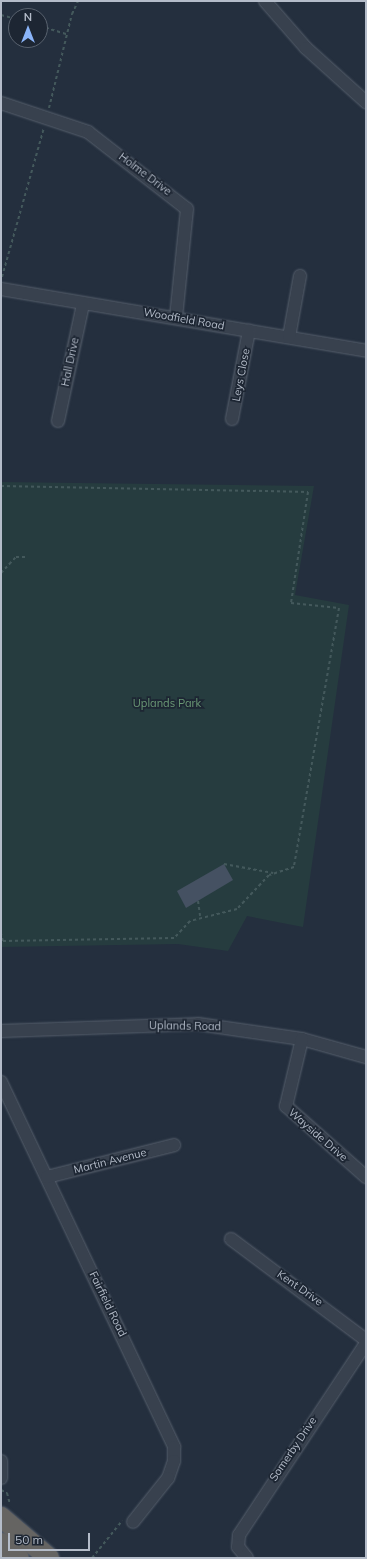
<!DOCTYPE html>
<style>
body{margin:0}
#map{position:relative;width:367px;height:1559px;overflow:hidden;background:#242f3e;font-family:Mulish,sans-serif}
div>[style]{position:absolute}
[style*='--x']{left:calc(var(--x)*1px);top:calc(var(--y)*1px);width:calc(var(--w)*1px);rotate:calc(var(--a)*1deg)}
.green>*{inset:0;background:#263c3f}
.building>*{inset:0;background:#455162}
.path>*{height:2px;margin-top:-1px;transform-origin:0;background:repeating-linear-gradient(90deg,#44595c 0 3px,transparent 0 6px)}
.roads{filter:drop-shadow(0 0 1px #565f6c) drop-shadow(0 0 1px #565f6c)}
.minor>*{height:12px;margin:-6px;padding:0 6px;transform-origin:6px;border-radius:6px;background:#38414e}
.trunk>*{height:20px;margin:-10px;padding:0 10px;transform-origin:10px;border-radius:10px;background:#656462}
span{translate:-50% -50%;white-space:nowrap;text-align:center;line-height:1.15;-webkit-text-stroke:3.5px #1d2633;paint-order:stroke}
.street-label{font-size:11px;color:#b4bcc9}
.park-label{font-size:11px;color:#6b9a76}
.frame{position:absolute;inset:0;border:2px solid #b4bcc9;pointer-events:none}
.north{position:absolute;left:8px;top:8px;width:40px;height:40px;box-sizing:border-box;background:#1d2633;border:1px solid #59626f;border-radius:50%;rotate:0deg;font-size:11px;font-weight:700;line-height:16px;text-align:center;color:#b4bcc9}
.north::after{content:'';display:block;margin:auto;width:14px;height:18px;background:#8ab4f8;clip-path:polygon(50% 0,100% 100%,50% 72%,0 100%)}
.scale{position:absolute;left:8px;top:1533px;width:82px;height:18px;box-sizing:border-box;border:2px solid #b4bcc9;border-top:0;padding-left:5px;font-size:12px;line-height:14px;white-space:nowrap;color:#b4bcc9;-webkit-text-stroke:3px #1d2633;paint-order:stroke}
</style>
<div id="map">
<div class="green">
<div style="clip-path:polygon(1px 482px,314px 486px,295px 595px,349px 605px,303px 927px,247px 916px,228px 951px,178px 944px,1px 947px)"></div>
</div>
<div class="building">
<div style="clip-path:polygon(224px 864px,233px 880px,186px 908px,177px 891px)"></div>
</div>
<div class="path">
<div style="--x:1;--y:15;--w:16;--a:15"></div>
<div style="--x:40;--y:26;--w:28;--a:17"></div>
<div style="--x:49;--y:108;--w:97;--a:-76.3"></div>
<div style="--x:72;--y:14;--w:14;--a:-65"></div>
<div style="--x:2;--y:277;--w:155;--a:-74.3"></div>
<div style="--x:1;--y:486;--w:307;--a:1.1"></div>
<div style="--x:308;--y:492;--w:112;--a:98.7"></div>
<div style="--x:291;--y:603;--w:48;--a:5.9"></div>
<div style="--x:339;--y:608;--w:263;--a:99.9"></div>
<div style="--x:294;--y:867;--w:26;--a:162"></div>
<div style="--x:269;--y:875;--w:47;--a:133.3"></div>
<div style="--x:237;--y:909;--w:49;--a:165.7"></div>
<div style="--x:190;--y:921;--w:23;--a:133"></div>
<div style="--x:174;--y:938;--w:171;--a:179"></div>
<div style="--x:3;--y:941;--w:7;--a:-106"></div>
<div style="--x:1;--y:573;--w:22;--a:-47"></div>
<div style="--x:16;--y:557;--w:10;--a:0"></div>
<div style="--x:224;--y:864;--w:50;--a:10.4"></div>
<div style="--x:198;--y:901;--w:15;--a:82"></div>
<div style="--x:1;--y:1490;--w:7;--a:27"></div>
<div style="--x:7;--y:1493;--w:11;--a:75"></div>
<div style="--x:92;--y:1558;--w:48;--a:-51"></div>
</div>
<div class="roads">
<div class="minor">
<div style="--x:265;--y:1;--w:62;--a:48.9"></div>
<div style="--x:306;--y:48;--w:81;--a:42"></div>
<div style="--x:1;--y:103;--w:92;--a:18.4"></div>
<div style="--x:88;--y:132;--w:125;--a:37.9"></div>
<div style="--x:187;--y:209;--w:109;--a:95.8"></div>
<div style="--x:1;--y:289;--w:370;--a:9.6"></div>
<div style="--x:289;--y:337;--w:62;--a:-79.8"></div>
<div style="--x:232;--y:419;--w:90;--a:-79.1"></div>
<div style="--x:58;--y:421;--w:120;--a:-77.9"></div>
<div style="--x:1;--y:1031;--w:197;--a:-2"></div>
<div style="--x:198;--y:1024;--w:105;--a:8.2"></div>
<div style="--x:302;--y:1039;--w:66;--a:15.7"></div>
<div style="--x:302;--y:1039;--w:69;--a:103.4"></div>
<div style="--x:286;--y:1106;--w:107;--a:41.6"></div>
<div style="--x:1;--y:1082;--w:404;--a:64.6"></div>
<div style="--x:174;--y:1447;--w:14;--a:90"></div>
<div style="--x:174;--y:1461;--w:18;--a:109"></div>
<div style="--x:168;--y:1478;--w:56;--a:128.5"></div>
<div style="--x:47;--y:1177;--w:131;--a:-14.1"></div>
<div style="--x:231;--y:1239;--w:169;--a:36.8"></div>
<div style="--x:1;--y:1461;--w:17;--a:90"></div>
<div style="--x:247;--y:1558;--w:14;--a:-129"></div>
<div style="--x:238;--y:1547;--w:12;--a:-85"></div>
<div style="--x:239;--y:1535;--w:230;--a:-56.5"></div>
</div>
<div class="trunk">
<div style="--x:1;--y:1517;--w:63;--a:40.5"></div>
<div style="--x:1;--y:1543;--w:23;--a:40"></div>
</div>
</div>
<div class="street-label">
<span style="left:145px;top:174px;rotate:37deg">Holme Drive</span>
<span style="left:184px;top:319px;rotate:10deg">Woodfield Road</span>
<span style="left:70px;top:362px;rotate:-78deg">Hall Drive</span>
<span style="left:241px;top:375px;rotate:-79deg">Leys Close</span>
<span style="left:185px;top:1026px;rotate:1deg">Uplands Road</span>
<span style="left:318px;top:1135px;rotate:41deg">Wayside Drive</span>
<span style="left:110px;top:1161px;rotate:-14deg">Martin Avenue</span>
<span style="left:300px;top:1288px;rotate:35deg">Kent Drive</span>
<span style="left:108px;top:1304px;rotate:64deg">Fairfield Road</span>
<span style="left:293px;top:1449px;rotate:-56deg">Somerby Drive</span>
</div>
<div class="park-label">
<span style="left:167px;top:703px">Uplands Park</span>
</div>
<div class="frame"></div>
<div class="north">N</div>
<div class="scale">50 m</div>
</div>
